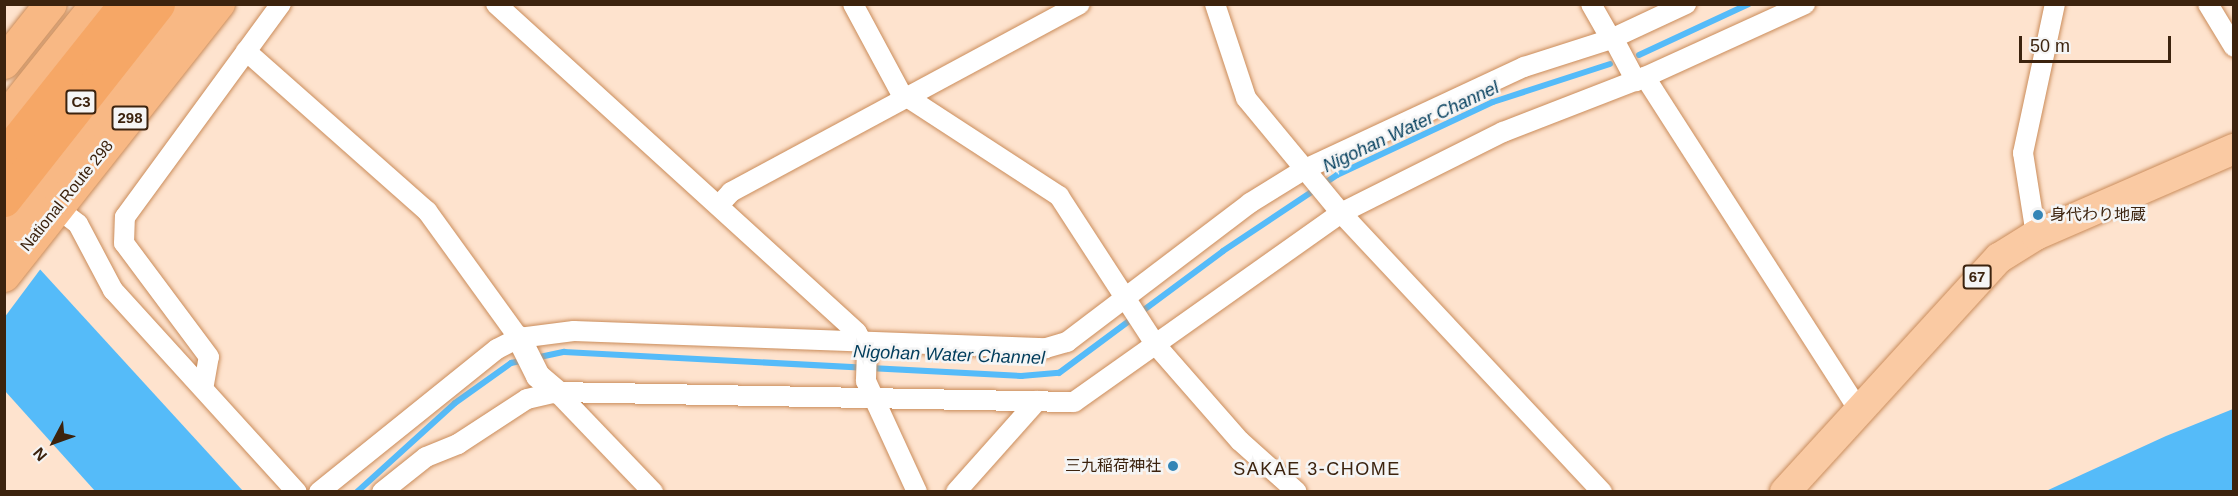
<!DOCTYPE html>
<meta charset="utf-8">
<style>
body{margin:0}
#map{position:relative;width:2238px;height:496px;overflow:hidden;background:#fee3ce;font-family:Helvetica,"Noto Sans JP",sans-serif}
div>[style]{position:absolute}
[style*='--x']{left:calc(var(--x)*1px);top:calc(var(--y)*1px);width:calc(var(--w)*1px);rotate:calc(var(--a)*1deg)}
.water>*{inset:0;background:#55bbf9}
.pier>*{inset:0;background:#fee3ce}
.stream>*{height:6px;margin:-3px;padding:0 3px;transform-origin:3px;border-radius:3px;background:#55bbf9}
.roads{filter:drop-shadow(0 0 2px #ca8c5a) drop-shadow(0 0 2px #ca8c5a)}
.minor>*{height:20px;margin:-10px;padding:0 10px;transform-origin:10px;border-radius:10px;background:#fff}
.tertiary>*{height:24px;margin:-12px;padding:0 12px;transform-origin:12px;border-radius:12px;background:#fff}
.primary>*{height:30px;margin:-15px;padding:0 15px;transform-origin:15px;border-radius:15px;background:#facaa3}
.trunk>*{height:32px;margin:-16px;padding:0 16px;transform-origin:16px;border-radius:16px;background:#f8b884}
.motorway>*{height:33px;margin:-16.5px;padding:0 16.5px;transform-origin:16.5px;border-radius:16.5px;background:#f6a766}
.dots>*{width:16px;height:16px;translate:-50% -50%;box-sizing:border-box;border:3px solid #f5f5f5;border-radius:50%}
span{translate:-50% -50%;white-space:nowrap;text-align:center;line-height:1.15;-webkit-text-stroke:5px #f5f5f5;paint-order:stroke}
.shield-label span{padding:2px 4px;background:#f5f5f5;border:2px solid;border-radius:4px;-webkit-text-stroke-width:0}
.shield-label{font-size:15px;color:#3c230e;font-weight:700}
.street-label{font-size:16px;color:#3c230e}
.poi-label{font-size:16px;color:#3c230e}
.left{translate:0 -50%;text-align:left}
.right{translate:-100% -50%;text-align:right}
.water-label{font-size:18px;color:#003c5b;font-style:italic}
.neighbourhood-label{font-size:18px;color:#3c230e;letter-spacing:1.5px}
.frame{position:absolute;inset:0;border:6px solid #3c230e;pointer-events:none}
.north{position:absolute;left:24px;top:412px;width:60px;height:60px;-webkit-text-stroke:4px #f5f5f5;paint-order:stroke;rotate:229deg;font-size:16px;font-weight:700;line-height:24px;text-align:center;color:#3c230e}
.north::after{content:'';display:block;margin:auto;width:21px;height:27px;background:#3c230e;clip-path:polygon(50% 0,100% 100%,50% 72%,0 100%)}
.scale{position:absolute;left:2019px;top:36px;width:152px;height:27px;box-sizing:border-box;border:3px solid #3c230e;border-top:0;padding-left:8px;font-size:18px;line-height:21px;white-space:nowrap;color:#3c230e;-webkit-text-stroke:4px #f5f5f5;paint-order:stroke}
</style>
<div id="map">
<div class="water">
<div style="clip-path:polygon(4px 230px,243px 491px,95px 491px,5px 391px)"></div>
<div style="clip-path:polygon(2233px 409px,2233px 491px,2046px 491px,2166px 436px)"></div>
</div>
<div class="pier">
<div style="clip-path:polygon(5px 227px,42px 267px,4px 318px)"></div>
</div>
<div class="stream">
<div style="--x:1639;--y:55;--w:121;--a:-24.9"></div>
<div style="--x:535;--y:358;--w:30;--a:-12"></div>
<div style="--x:564;--y:352;--w:458;--a:3"></div>
<div style="--x:1021;--y:376;--w:38;--a:-5"></div>
<div style="--x:1059;--y:373;--w:204;--a:-36.6"></div>
<div style="--x:1223;--y:251;--w:137;--a:-33.7"></div>
<div style="--x:1337;--y:175;--w:172;--a:-25.1"></div>
<div style="--x:1493;--y:102;--w:123;--a:-18"></div>
<div style="--x:357;--y:492;--w:132;--a:-42.2"></div>
<div style="--x:455;--y:403;--w:69;--a:-35.5"></div>
<div style="--x:511;--y:363;--w:14;--a:-12"></div>
</div>
<div class="roads">
<div class="minor">
<div style="--x:496;--y:4;--w:488;--a:42.3"></div>
<div style="--x:857;--y:333;--w:20;--a:60"></div>
<div style="--x:867;--y:350;--w:31;--a:92"></div>
<div style="--x:866;--y:381;--w:122;--a:65.3"></div>
<div style="--x:853;--y:4;--w:101;--a:61.7"></div>
<div style="--x:901;--y:93;--w:189;--a:33.1"></div>
<div style="--x:1059;--y:196;--w:176;--a:57"></div>
<div style="--x:1155;--y:344;--w:129;--a:48.8"></div>
<div style="--x:1240;--y:441;--w:76;--a:41.8"></div>
<div style="--x:1215;--y:4;--w:99;--a:71.7"></div>
<div style="--x:1246;--y:98;--w:149;--a:50.4"></div>
<div style="--x:1341;--y:213;--w:382;--a:46.9"></div>
<div style="--x:1591;--y:4;--w:40;--a:60.3"></div>
<div style="--x:2208;--y:4;--w:50;--a:58.8"></div>
<div style="--x:1613;--y:38;--w:49;--a:61.9"></div>
<div style="--x:246;--y:51;--w:242;--a:41.5"></div>
<div style="--x:427;--y:211;--w:157;--a:54.1"></div>
<div style="--x:1645;--y:77;--w:398;--a:57.3"></div>
<div style="--x:720;--y:204;--w:16;--a:-47"></div>
<div style="--x:731;--y:192;--w:396;--a:-28.3"></div>
<div style="--x:57;--y:208;--w:26;--a:37"></div>
<div style="--x:78;--y:224;--w:75;--a:62.1"></div>
<div style="--x:113;--y:290;--w:273;--a:47.7"></div>
<div style="--x:2036;--y:235;--w:83;--a:-99"></div>
<div style="--x:2023;--y:153;--w:152;--a:-77.9"></div>
<div style="--x:204;--y:384;--w:27;--a:-80"></div>
<div style="--x:209;--y:357;--w:142;--a:-126.7"></div>
<div style="--x:124;--y:243;--w:26;--a:-88"></div>
<div style="--x:125;--y:217;--w:264;--a:-53.8"></div>
<div style="--x:557;--y:392;--w:139;--a:46.2"></div>
<div style="--x:319;--y:492;--w:228;--a:-38.8"></div>
<div style="--x:497;--y:349;--w:25;--a:-27"></div>
<div style="--x:519;--y:338;--w:55;--a:-7.3"></div>
<div style="--x:574;--y:331;--w:472;--a:2.1"></div>
<div style="--x:1046;--y:348;--w:22;--a:-16"></div>
<div style="--x:1067;--y:342;--w:230;--a:-37.2"></div>
<div style="--x:1250;--y:203;--w:65;--a:-31.7"></div>
<div style="--x:1305;--y:169;--w:242;--a:-25"></div>
<div style="--x:1524;--y:67;--w:91;--a:-17.8"></div>
<div style="--x:1611;--y:39;--w:83;--a:-25"></div>
<div style="--x:382;--y:492;--w:56;--a:-38.5"></div>
<div style="--x:426;--y:457;--w:35;--a:-22"></div>
<div style="--x:458;--y:444;--w:82;--a:-33.1"></div>
<div style="--x:527;--y:399;--w:31;--a:-13"></div>
<div style="--x:557;--y:392;--w:517;--a:1.11"></div>
<div style="--x:1074;--y:402;--w:327;--a:-35.3"></div>
<div style="--x:1341;--y:213;--w:181;--a:-26.6"></div>
<div style="--x:1503;--y:132;--w:152;--a:-21.2"></div>
<div style="--x:1645;--y:77;--w:176;--a:-24.5"></div>
<div style="--x:956;--y:492;--w:122;--a:-48.3"></div>
</div>
<div class="tertiary">
<div style="--x:519;--y:338;--w:42;--a:63.4"></div>
<div style="--x:538;--y:376;--w:25;--a:40"></div>
</div>
<div class="primary">
<div style="--x:1785;--y:492;--w:317;--a:-47.6"></div>
<div style="--x:1999;--y:258;--w:44;--a:-31.9"></div>
<div style="--x:2036;--y:235;--w:216;--a:-23.5"></div>
</div>
<div class="trunk">
<div style="--x:4;--y:63;--w:75;--a:-51.5"></div>
<div style="--x:4;--y:120;--w:149;--a:-51.3"></div>
<div style="--x:4;--y:238;--w:296;--a:-52.1"></div>
<div style="--x:4;--y:276;--w:347;--a:-51.7"></div>
</div>
<div class="motorway">
<div style="--x:4;--y:156;--w:194;--a:-51.5"></div>
<div style="--x:4;--y:200;--w:249;--a:-51.8"></div>
</div>
</div>
<div class="dots">
<div style="left:2038px;top:215px;background:#3385b6"></div>
<div style="left:1173px;top:466px;background:#3385b6"></div>
</div>
<div class="shield-label">
<span style="left:81px;top:102px">C3</span>
<span style="left:130px;top:118px">298</span>
<span style="left:1977px;top:277px">67</span>
</div>
<div class="street-label">
<span style="left:67px;top:196px;rotate:-51deg">National Route 298</span>
</div>
<div class="poi-label">
<span class="left" style="left:2050px;top:215px">身代わり地蔵</span>
<span class="right" style="left:1161px;top:466px">三九稲荷神社</span>
</div>
<div class="water-label">
<span style="left:1411px;top:127px;rotate:-25deg">Nigohan Water Channel</span>
<span style="left:949px;top:355px;rotate:2deg">Nigohan Water Channel</span>
</div>
<div class="neighbourhood-label">
<span style="left:1317px;top:469px">SAKAE 3-CHOME</span>
</div>
<div class="frame"></div>
<div class="north">N</div>
<div class="scale">50 m</div>
</div>
